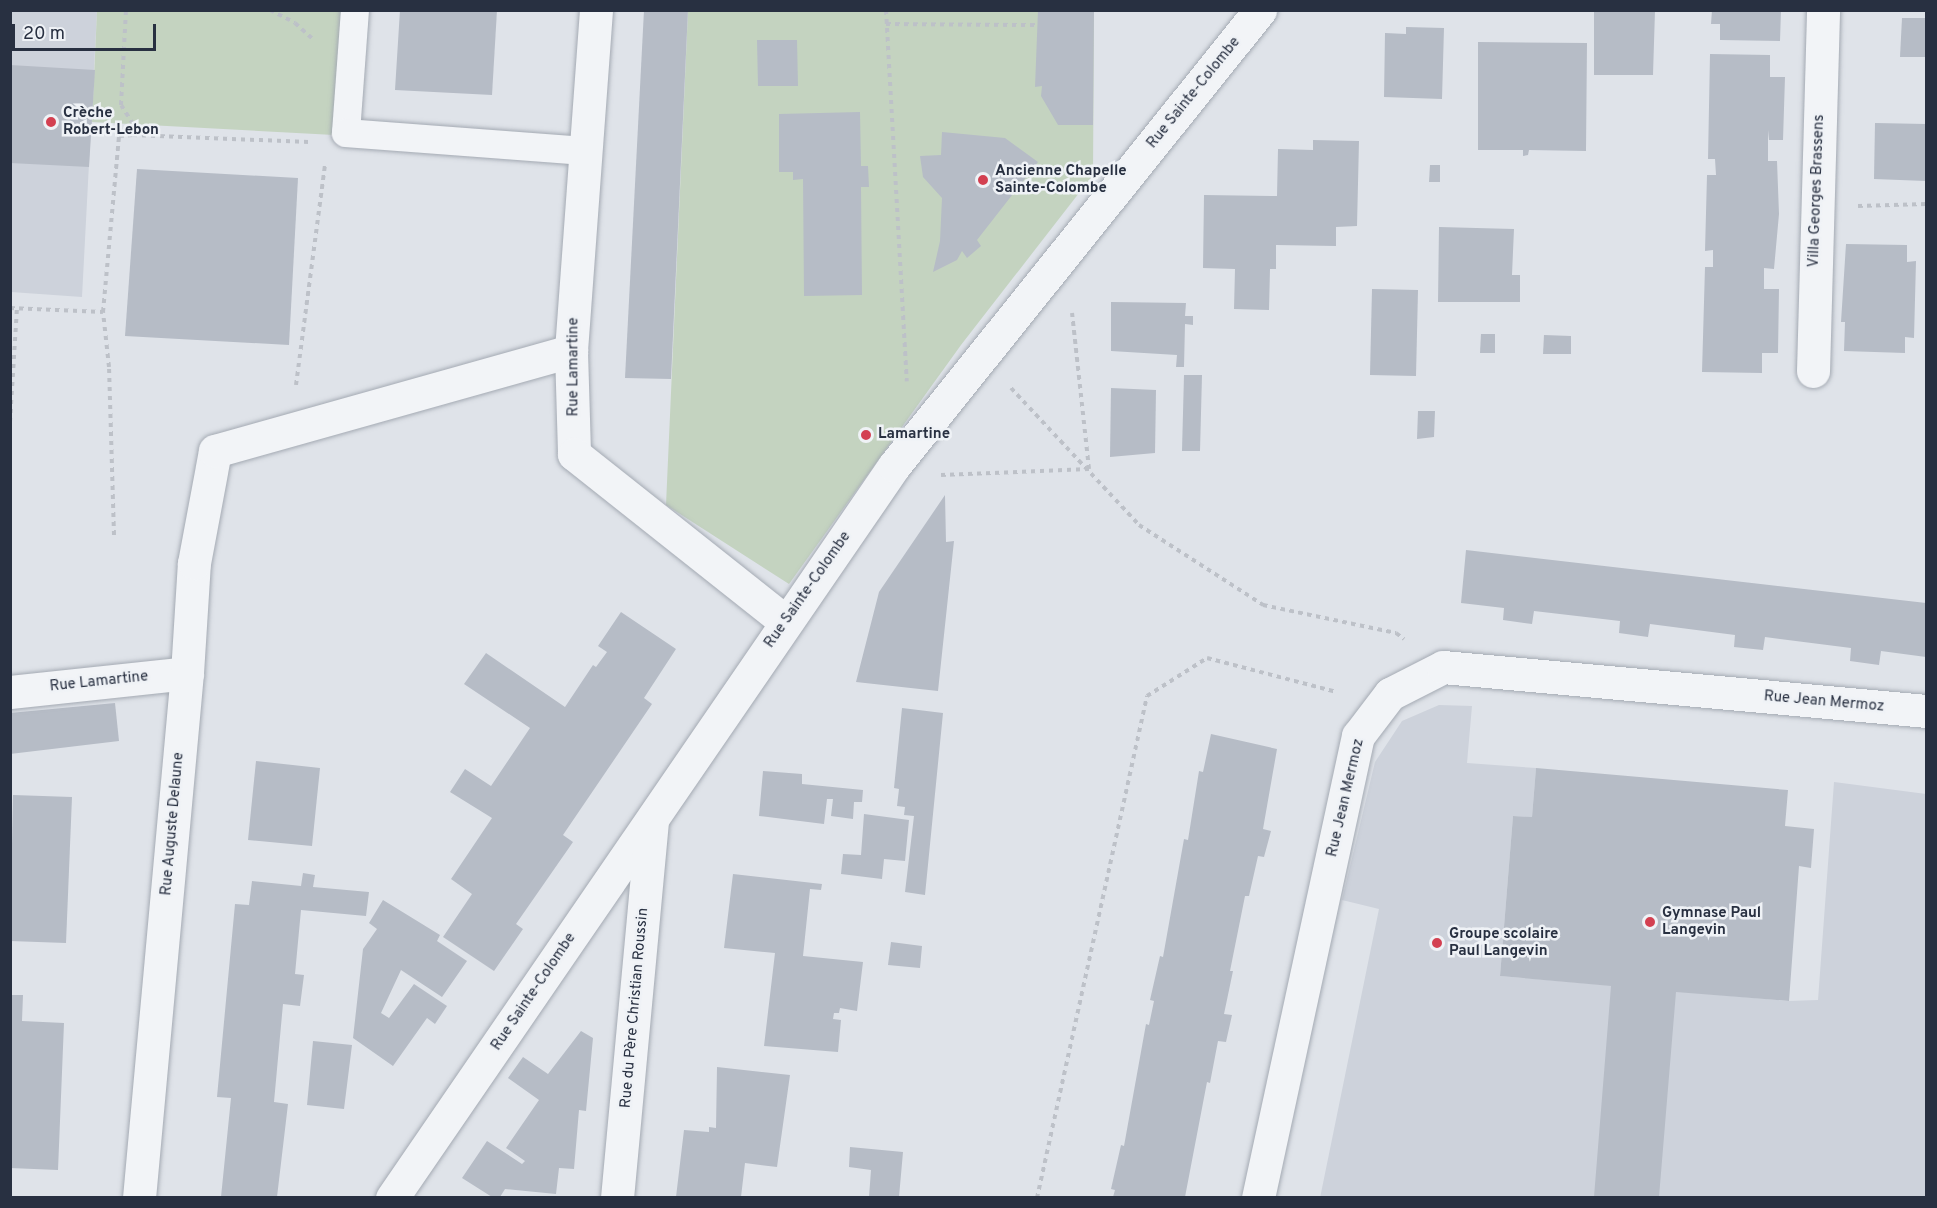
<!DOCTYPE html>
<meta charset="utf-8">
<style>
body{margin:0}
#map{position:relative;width:1937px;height:1208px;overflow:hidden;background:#dfe3e9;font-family:Overpass,sans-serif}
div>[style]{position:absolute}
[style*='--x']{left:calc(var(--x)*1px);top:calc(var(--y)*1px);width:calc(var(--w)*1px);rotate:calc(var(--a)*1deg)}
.built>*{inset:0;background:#cdd2db}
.green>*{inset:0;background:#c4d3c0}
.building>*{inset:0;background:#b6bcc6}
.path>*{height:4px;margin-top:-2px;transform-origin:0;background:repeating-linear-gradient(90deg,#bdc1c8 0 4.5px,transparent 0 9px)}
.roads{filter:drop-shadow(0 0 2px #a4aab3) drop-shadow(0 0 2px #a4aab3)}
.service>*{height:28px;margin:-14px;padding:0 14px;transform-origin:14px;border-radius:14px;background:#f2f4f7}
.minor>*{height:33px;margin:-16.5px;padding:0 16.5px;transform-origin:16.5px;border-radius:16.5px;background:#f2f4f7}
.dots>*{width:16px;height:16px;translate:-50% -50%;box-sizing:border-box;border:3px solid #eff2f6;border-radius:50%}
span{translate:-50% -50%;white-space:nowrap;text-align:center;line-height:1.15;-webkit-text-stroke:5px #eff2f6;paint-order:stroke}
.street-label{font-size:15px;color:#283041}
.poi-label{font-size:15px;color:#283041;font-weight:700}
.left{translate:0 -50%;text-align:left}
.frame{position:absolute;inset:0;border:12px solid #283041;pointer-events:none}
.scale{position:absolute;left:12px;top:24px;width:144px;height:27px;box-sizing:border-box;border:3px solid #283041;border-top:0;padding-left:8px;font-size:18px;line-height:21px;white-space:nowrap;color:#283041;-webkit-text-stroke:4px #eff2f6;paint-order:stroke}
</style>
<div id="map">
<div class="built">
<div style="clip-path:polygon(10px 11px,97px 11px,82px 297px,11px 292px)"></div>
<div style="clip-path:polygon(1439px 705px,1472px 706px,1467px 763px,1536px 768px,1532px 817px,1513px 816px,1500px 976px,1788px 1001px,1818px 1000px,1834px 782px,1926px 794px,1926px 1197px,1320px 1198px,1379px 909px,1342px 900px,1375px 762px,1402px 721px)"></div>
</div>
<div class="green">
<div style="clip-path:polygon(97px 11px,341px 11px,334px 135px,92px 122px)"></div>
<div style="clip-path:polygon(688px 11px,1094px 11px,1093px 175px,961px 345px,789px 584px,666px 505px)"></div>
</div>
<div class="building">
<div style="clip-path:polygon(400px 10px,497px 10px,492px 95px,395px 90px)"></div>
<div style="clip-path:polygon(644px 10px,688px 10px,671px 379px,625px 378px)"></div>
<div style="clip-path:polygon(1038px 10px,1094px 10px,1093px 125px,1058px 125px,1041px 96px,1042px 86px,1035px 87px)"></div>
<div style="clip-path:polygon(1594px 10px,1655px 10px,1653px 75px,1594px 75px)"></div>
<div style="clip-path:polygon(1712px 10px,1781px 10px,1780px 41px,1720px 40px,1720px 24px,1711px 24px)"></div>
<div style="clip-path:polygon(1902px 18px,1926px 18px,1926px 57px,1900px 57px)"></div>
<div style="clip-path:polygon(1406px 27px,1444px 28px,1442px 99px,1384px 97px,1385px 33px,1406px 34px)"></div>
<div style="clip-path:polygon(757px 40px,797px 40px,798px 86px,758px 86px)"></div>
<div style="clip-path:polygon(1478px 42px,1587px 43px,1586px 151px,1529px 150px,1528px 155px,1523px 156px,1523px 150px,1478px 150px)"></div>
<div style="clip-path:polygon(1710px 54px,1770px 55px,1770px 77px,1785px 77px,1783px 140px,1769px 140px,1768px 130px,1768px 161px,1777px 161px,1779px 214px,1774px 269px,1764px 268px,1764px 289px,1779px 289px,1778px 353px,1762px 353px,1762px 373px,1702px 372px,1705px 267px,1713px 267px,1713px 250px,1705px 251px,1707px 175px,1716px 175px,1715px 159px,1708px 159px)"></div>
<div style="clip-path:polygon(10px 65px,95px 70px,89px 167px,10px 163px)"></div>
<div style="clip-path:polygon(860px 112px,861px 166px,868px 166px,869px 187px,861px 187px,862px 295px,804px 296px,803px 179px,793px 180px,793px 172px,779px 172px,779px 114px)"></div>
<div style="clip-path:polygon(1875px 123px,1926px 124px,1926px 181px,1874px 179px)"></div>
<div style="clip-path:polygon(942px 132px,1005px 138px,1038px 162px,977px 240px,981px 246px,967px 258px,962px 251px,957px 260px,933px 272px,940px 241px,942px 198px,923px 177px,920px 156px,941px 155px)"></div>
<div style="clip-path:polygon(1313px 140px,1359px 141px,1357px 226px,1336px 227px,1336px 246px,1276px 245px,1276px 269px,1270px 269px,1269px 310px,1234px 309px,1235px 269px,1203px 268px,1204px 195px,1277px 196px,1278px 149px,1313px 150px)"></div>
<div style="clip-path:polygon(1430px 165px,1440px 165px,1440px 182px,1429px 182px)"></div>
<div style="clip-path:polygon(137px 169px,298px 178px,289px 345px,125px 336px)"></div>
<div style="clip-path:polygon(1439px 227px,1514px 229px,1512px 275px,1520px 275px,1520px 302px,1438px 302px)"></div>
<div style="clip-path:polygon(1846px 244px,1907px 245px,1907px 262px,1916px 261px,1914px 338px,1905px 337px,1905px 353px,1844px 351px,1845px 322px,1841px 322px)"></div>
<div style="clip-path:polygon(1372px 289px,1418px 290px,1416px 376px,1370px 375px)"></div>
<div style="clip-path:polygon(1111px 302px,1186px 303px,1185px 316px,1193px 316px,1193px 325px,1185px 324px,1184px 367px,1176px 367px,1177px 355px,1111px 351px)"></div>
<div style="clip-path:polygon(1481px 334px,1495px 334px,1495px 353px,1480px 353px)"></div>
<div style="clip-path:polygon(1544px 335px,1571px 336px,1571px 354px,1543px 354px)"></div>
<div style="clip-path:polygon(1184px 375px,1202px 375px,1200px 451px,1182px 451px)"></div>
<div style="clip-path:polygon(1111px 388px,1156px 390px,1155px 453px,1110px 457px)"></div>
<div style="clip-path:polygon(1418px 411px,1435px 411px,1434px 437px,1417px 439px)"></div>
<div style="clip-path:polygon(945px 495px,946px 542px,954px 541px,938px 691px,856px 682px,879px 592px)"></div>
<div style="clip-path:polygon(1466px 550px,1926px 603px,1926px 657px,1881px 651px,1879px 665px,1850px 661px,1851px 648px,1765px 637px,1763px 650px,1734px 647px,1735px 635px,1650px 624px,1648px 637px,1619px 633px,1620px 621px,1534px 611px,1532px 624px,1503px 620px,1504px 608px,1461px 603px)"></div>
<div style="clip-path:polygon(621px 612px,676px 649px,644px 698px,652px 704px,563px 835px,573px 842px,516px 924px,523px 929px,494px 971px,443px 937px,472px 894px,451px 879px,492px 818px,450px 792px,465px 769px,491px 786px,530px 728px,464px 684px,486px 653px,565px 707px,593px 665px,596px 667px,607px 652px,598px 646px)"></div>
<div style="clip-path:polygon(115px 703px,119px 741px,10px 754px,10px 713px)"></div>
<div style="clip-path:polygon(902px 708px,943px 713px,925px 895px,905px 892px,914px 816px,904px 815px,905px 807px,897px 806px,899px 789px,894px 788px)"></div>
<div style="clip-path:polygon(1211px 734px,1277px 749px,1263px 829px,1271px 831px,1264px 857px,1258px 856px,1249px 896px,1245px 896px,1230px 971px,1233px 971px,1224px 1014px,1232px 1015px,1226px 1042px,1218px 1041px,1210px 1083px,1207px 1082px,1185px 1197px,1113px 1197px,1115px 1190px,1111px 1189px,1121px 1145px,1124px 1146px,1146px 1024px,1149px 1025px,1154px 1001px,1150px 1000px,1160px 956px,1163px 957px,1184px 839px,1188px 840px,1199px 771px,1203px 772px)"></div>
<div style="clip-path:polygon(256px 761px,320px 768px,312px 846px,248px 840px)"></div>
<div style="clip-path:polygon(1536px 768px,1788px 790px,1785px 826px,1814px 829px,1811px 868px,1799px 866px,1789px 1001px,1676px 992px,1659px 1197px,1594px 1197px,1611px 986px,1500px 976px,1513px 816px,1532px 817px)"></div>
<div style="clip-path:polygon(763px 771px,802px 774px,802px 784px,863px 790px,862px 802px,854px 802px,853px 819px,831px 816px,833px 799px,827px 799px,824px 824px,759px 816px)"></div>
<div style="clip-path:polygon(13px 795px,72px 797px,66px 943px,10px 941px)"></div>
<div style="clip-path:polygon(864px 814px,909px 820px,905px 861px,884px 859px,882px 879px,841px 874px,843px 854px,861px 855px)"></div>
<div style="clip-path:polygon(303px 873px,315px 875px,313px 887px,369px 892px,366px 916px,301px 910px,295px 974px,304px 975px,300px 1006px,283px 1004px,274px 1102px,288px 1104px,277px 1197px,221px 1197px,231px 1098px,217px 1097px,235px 904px,249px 905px,252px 881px,301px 886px)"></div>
<div style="clip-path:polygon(733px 874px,822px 884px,821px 890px,810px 889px,803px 956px,863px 962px,857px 1011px,840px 1008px,839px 1013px,834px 1013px,833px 1019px,841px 1020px,838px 1052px,764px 1046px,775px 953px,724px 948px)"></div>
<div style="clip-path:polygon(383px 900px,440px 935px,437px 941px,467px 961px,442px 997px,401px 970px,381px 1013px,389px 1018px,414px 984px,447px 1006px,435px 1024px,427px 1018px,393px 1066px,353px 1038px,363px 949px,377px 929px,369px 923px)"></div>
<div style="clip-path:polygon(891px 942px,922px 946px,920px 968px,888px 965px)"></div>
<div style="clip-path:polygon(10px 995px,23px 995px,22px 1021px,64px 1023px,58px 1170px,10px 1168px)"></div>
<div style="clip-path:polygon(581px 1031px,593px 1038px,586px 1111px,579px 1110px,574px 1169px,559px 1168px,556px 1194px,505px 1189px,500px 1197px,492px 1197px,462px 1178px,487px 1141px,522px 1164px,525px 1161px,506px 1148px,539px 1100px,508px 1078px,523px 1057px,548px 1074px)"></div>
<div style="clip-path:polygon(313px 1041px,352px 1045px,344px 1109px,307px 1105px)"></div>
<div style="clip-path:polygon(717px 1067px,790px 1075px,777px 1167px,745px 1163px,741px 1197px,676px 1197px,684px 1130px,709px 1132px,709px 1127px,716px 1128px)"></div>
<div style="clip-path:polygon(850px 1147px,903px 1152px,899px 1197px,869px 1197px,871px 1170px,849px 1167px)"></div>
</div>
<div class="path">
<div style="--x:270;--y:10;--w:28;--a:27"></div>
<div style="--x:295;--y:23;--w:25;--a:42"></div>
<div style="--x:886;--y:10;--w:372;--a:86.8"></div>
<div style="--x:886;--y:24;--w:153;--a:0.4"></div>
<div style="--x:133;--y:135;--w:176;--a:2.3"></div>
<div style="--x:1858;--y:206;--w:68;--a:-1.7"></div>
<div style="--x:10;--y:308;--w:93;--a:2.5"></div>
<div style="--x:296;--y:385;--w:221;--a:-82.5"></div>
<div style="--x:1011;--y:388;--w:187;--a:46.9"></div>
<div style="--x:1139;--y:525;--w:148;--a:32.8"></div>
<div style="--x:1263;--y:605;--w:136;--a:11.9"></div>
<div style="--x:1396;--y:633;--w:10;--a:37"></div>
<div style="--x:10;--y:422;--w:113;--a:-86.5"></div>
<div style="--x:941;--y:475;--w:148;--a:-2.3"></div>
<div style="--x:1089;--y:469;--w:157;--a:-96.2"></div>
<div style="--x:114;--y:535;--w:168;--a:-91.7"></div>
<div style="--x:109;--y:367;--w:55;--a:-96.2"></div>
<div style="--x:103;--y:312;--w:177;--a:-84.8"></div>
<div style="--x:119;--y:136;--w:14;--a:-4"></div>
<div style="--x:133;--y:135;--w:11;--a:-90"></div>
<div style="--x:133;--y:124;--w:22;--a:-122"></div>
<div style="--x:121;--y:105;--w:95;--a:-87"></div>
<div style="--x:1037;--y:1198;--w:514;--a:-77.64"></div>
<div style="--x:1147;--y:696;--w:71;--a:-32.3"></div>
<div style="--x:1207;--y:658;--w:134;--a:14.7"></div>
</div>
<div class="roads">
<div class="service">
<div style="--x:355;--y:10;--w:123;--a:94.2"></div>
<div style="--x:346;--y:133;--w:242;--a:4.3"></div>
</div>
<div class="minor">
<div style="--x:596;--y:10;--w:342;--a:94.2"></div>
<div style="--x:571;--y:351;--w:103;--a:88.3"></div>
<div style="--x:574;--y:454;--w:270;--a:38.4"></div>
<div style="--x:1813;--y:371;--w:361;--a:-88.4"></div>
<div style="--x:10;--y:692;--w:178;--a:-6.1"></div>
<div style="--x:139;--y:1198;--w:527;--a:-84.78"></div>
<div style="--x:187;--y:673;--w:110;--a:-86.4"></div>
<div style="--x:194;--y:563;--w:114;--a:-79.4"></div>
<div style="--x:215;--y:451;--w:370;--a:-15.7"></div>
<div style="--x:392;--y:1198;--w:888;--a:-55.56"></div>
<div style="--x:894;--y:466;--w:585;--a:-51.25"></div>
<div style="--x:617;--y:1198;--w:379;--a:-84.7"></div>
<div style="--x:1258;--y:1198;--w:473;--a:-77.8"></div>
<div style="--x:1358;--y:736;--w:53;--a:-52.7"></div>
<div style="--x:1390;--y:694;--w:59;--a:-27"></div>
<div style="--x:1443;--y:667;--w:485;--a:5.2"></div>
</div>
</div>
<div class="dots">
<div style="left:51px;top:122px;background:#d34051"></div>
<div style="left:983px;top:180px;background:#d34051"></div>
<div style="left:866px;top:435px;background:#d34051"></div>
<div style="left:1650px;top:922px;background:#d34051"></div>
<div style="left:1437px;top:943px;background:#d34051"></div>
</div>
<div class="street-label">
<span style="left:1194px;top:93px;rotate:-51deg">Rue Sainte-Colombe</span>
<span style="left:1817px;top:191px;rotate:-88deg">Villa Georges Brassens</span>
<span style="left:574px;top:367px;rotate:-90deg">Rue Lamartine</span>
<span style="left:808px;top:590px;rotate:-55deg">Rue Sainte-Colombe</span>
<span style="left:99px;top:682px;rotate:-6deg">Rue Lamartine</span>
<span style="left:1824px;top:702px;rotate:5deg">Rue Jean Mermoz</span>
<span style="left:1346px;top:798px;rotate:-77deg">Rue Jean Mermoz</span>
<span style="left:173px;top:824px;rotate:-85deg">Rue Auguste Delaune</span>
<span style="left:534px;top:992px;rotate:-56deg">Rue Sainte-Colombe</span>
<span style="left:635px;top:1008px;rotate:-85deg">Rue du Père Christian Roussin</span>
</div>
<div class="poi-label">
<span class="left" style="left:63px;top:122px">Crèche<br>Robert-Lebon</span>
<span class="left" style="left:995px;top:180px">Ancienne Chapelle<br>Sainte-Colombe</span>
<span class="left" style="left:878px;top:435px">Lamartine</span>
<span class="left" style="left:1662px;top:922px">Gymnase Paul<br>Langevin</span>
<span class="left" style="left:1449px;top:943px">Groupe scolaire<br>Paul Langevin</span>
</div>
<div class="frame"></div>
<div class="scale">20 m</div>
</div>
